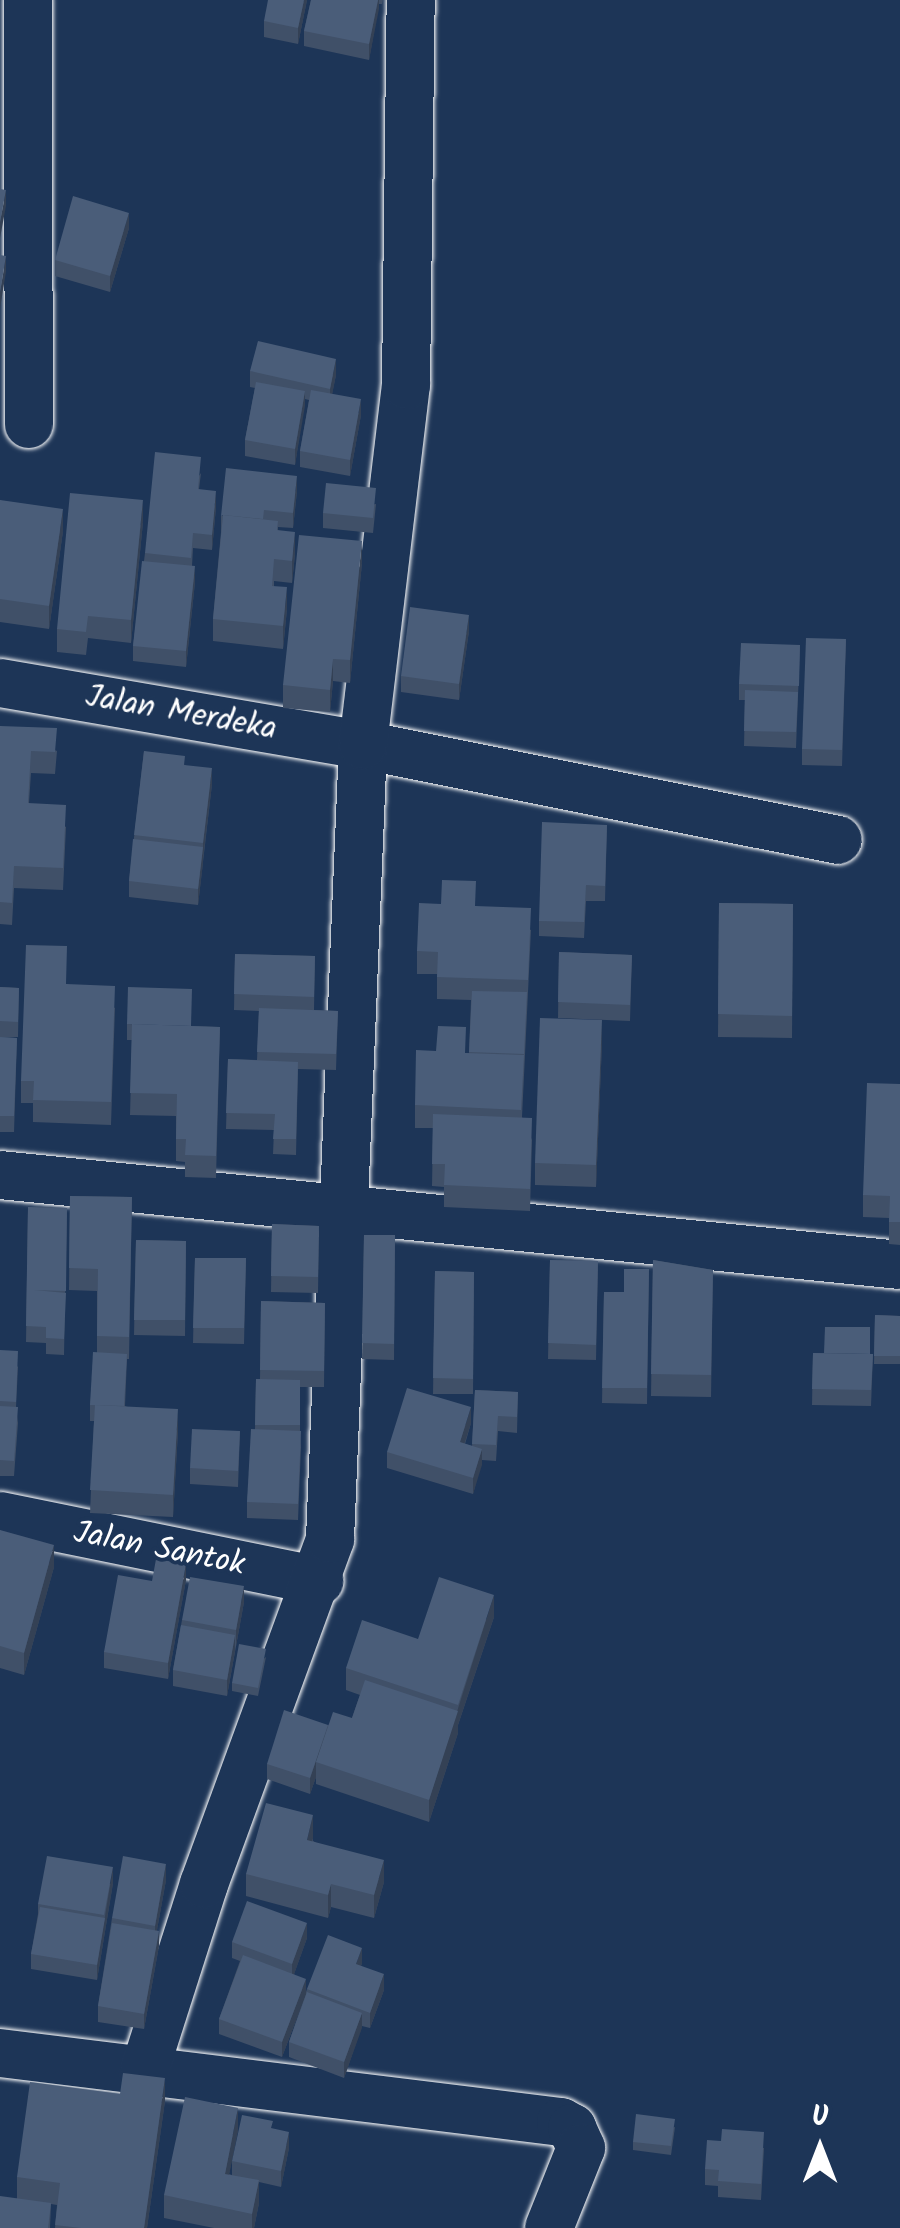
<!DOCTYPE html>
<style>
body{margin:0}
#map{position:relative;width:900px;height:2228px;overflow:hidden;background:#1d3557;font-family:Kalam,sans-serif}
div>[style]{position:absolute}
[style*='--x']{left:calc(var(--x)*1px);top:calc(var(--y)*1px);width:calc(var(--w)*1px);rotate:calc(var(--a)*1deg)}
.roads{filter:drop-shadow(0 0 2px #fff) drop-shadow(0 0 2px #fff)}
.minor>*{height:48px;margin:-24px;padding:0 24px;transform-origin:24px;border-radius:24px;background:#1d3557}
.wall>*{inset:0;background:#405068}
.shaded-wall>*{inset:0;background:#344155}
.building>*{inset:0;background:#4a5d79}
span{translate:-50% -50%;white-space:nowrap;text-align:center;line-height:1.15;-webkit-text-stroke:8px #1d3557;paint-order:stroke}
.street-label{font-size:32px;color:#fff}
.north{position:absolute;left:770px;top:2098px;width:100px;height:100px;-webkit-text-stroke:8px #1d3557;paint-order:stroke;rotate:0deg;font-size:28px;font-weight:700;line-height:40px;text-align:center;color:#fff}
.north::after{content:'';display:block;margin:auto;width:35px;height:45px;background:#fff;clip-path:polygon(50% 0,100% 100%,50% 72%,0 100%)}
</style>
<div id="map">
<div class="roads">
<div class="minor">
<div style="--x:28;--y:0;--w:424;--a:89.9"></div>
<div style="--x:0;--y:683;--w:368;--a:9.7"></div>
<div style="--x:363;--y:745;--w:484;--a:11.3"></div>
<div style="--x:0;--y:1175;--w:904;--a:5.71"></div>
<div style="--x:0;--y:1516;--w:326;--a:11.5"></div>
<div style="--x:0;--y:2053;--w:565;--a:7.01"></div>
<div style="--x:561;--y:2122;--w:13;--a:29"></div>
<div style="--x:572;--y:2128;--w:22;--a:66"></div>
<div style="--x:581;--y:2148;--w:86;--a:111.8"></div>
<div style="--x:144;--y:2072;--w:197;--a:-72.3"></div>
<div style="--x:204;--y:1884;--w:367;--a:-69.9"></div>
<div style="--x:330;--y:1539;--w:795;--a:-87.62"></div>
<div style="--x:363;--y:745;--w:363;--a:-83.2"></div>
<div style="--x:406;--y:385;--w:385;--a:-89.3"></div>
</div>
</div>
<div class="wall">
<div style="clip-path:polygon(307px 0,298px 44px,264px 37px,264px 21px)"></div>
<div style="clip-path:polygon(311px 0,383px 0,382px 4px,379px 4px,369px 60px,304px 46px,304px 31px)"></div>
<div style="clip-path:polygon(129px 228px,110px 292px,55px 276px,55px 260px)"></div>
<div style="clip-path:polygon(250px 371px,336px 375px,332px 394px,361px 415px,350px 476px,300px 467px,300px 451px,309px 400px,305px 399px,295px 465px,245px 456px,245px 440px,255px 388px,250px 387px)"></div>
<div style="clip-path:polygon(201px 473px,199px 489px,216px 507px,212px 550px,193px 548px,192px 566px,195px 582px,186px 667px,133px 661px,133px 646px,145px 553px)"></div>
<div style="clip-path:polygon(297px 491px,293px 528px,278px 527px,278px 530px,295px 554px,292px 583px,274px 581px,274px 586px,287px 609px,283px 649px,213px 641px,213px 619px,221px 532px,221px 516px)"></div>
<div style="clip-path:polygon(0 500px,63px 531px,49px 629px,0 622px)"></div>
<div style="clip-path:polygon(376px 504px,373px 533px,323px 528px,323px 513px)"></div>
<div style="clip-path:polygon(143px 522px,131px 643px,88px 638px,86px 655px,57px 652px,57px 629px)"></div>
<div style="clip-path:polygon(362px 563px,350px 683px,333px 681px,330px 712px,283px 708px,283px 685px)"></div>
<div style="clip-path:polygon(469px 631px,459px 700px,401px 692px,401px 676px)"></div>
<div style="clip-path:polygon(846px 639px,842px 766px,802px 765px,802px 749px)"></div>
<div style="clip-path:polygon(800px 645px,796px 748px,744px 746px,745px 700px,739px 700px,739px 684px)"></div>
<div style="clip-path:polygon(0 726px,57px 751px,55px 774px,31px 773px,29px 803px,66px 827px,63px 890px,14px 888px,12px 925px,0 924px)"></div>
<div style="clip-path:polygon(144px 751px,185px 765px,212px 784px,198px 905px,129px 897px,129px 881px)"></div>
<div style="clip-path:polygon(607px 825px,605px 901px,586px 901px,584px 938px,539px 936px,539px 921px)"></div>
<div style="clip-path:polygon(719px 903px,793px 904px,792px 1038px,718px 1037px)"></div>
<div style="clip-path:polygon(476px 906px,531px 930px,522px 1117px,532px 1140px,530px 1211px,444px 1207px,444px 1187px,432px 1186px,433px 1128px,415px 1128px,415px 1105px,465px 1053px,469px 1053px,471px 1000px,437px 999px,437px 974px,417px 974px,417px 951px)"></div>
<div style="clip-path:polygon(559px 952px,632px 955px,630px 1021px,558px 1018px)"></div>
<div style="clip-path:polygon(235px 954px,315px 956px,314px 1010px,338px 1011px,336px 1070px,298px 1069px,296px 1155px,273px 1154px,274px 1130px,226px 1129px,228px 1059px,257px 1060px,259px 1011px,234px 1010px)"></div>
<div style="clip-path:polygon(67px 984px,115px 1008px,111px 1125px,33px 1122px,33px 1103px,21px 1103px,21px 1081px)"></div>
<div style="clip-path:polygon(0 987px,19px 988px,18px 1037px,0 1037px)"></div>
<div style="clip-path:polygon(127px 1024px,220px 1027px,216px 1178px,185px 1177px,185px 1162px,176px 1161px,176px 1116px,130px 1115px,132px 1040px,127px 1040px)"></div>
<div style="clip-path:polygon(0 1037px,17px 1038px,14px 1132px,0 1132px)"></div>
<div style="clip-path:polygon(602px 1043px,596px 1187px,535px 1185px,535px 1163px)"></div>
<div style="clip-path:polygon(900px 1084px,900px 1245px,889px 1244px,889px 1218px,863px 1217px,863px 1195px)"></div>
<div style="clip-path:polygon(70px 1196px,132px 1197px,129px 1359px,127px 1359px,125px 1406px,178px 1431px,173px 1517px,90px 1513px,94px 1421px,90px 1421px,90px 1405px,97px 1352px,97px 1291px,69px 1290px)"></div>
<div style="clip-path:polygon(28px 1207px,67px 1208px,64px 1355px,46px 1354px,46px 1343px,26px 1342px)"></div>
<div style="clip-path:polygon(272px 1224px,319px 1226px,318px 1293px,271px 1292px)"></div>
<div style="clip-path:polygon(364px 1235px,395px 1235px,394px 1360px,362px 1359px)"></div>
<div style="clip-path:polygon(136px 1240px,186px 1241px,185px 1336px,134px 1335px)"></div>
<div style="clip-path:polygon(195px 1258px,246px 1258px,244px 1344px,193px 1343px)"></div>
<div style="clip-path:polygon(550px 1260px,598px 1261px,596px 1360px,548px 1359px)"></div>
<div style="clip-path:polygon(653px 1260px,713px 1270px,711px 1397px,651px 1396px)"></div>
<div style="clip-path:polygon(649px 1269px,647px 1404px,602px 1403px,604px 1292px,624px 1292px)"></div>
<div style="clip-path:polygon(435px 1271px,474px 1272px,473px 1394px,433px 1394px)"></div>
<div style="clip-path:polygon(261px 1301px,325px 1303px,324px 1387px,300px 1387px,300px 1431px,301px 1447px,298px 1520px,247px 1518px,247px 1502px,255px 1429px,256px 1379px,260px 1379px)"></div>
<div style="clip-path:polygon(875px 1315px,900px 1316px,900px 1364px,874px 1364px)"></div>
<div style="clip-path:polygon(0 1350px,18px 1367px,16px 1407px,18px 1423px,14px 1476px,0 1476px)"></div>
<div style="clip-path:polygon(813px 1353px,873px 1354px,871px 1406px,812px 1405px)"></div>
<div style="clip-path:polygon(475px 1390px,518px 1392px,517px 1433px,498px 1431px,496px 1461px,482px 1460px,473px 1494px,387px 1468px,387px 1452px,471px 1423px,465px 1444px,472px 1446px)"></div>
<div style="clip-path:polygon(240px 1431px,238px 1487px,190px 1484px,190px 1468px)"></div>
<div style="clip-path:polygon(0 1530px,54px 1567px,24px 1675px,0 1668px)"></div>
<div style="clip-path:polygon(186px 1580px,168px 1679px,104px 1668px,104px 1652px,152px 1581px)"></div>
<div style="clip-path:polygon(244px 1602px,227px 1696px,173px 1686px,173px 1670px,182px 1620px)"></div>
<div style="clip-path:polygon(494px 1617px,458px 1725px,458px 1733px,429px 1822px,316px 1784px,316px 1777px,310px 1794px,267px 1779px,267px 1764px,328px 1725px,352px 1718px,360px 1695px,346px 1690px,346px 1668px,418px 1639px)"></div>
<div style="clip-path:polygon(266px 1657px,258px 1696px,232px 1691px,232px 1683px)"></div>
<div style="clip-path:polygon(313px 1838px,313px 1841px,384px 1882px,374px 1918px,331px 1907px,328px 1918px,246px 1896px,246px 1874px)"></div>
<div style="clip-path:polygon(166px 1880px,157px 1930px,159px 1946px,144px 2029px,98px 2022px,98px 2006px,112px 1918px)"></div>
<div style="clip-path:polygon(113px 1883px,97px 1980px,31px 1969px,31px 1954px,38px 1914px,38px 1904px)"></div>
<div style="clip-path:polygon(307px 1938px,294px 1974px,306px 1994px,282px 2057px,219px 2034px,219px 2019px,240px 1961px,232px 1958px,232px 1942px)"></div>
<div style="clip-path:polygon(362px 1963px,361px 1966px,384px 1990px,370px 2028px,362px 2026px,344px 2078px,289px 2057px,289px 2042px,307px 1989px)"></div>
<div style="clip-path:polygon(165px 2101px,147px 2228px,55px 2228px,57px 2205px,51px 2204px,50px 2228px,0 2228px,17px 2198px,17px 2177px)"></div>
<div style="clip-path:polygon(675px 2127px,671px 2155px,633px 2150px,633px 2142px)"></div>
<div style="clip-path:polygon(273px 2129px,289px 2148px,281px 2187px,259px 2182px,259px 2203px,254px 2228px,214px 2228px,164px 2218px,164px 2195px,238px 2130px,229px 2174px,232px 2175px,232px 2161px)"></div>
<div style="clip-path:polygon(721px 2141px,764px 2148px,761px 2200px,718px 2197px,718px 2186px,705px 2185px,705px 2169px)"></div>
</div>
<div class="shaded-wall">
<div style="clip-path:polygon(304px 0,307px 0,298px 44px,298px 28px)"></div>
<div style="clip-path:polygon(378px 0,379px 0,379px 9px,369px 60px,369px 44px)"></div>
<div style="clip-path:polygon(6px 190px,6px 206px,0 238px,0 222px)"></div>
<div style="clip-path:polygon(129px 213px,129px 228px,110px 292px,110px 276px)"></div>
<div style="clip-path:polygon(6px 256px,6px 272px,0 308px,0 292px)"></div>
<div style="clip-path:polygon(336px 359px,336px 375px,330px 405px,330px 389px)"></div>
<div style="clip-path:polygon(305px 391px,305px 406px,295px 465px,295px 449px)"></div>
<div style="clip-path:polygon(361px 399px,361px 415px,350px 476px,350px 460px)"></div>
<div style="clip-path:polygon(297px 476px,297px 491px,293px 528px,293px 513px)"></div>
<div style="clip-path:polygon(216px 491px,216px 507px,212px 550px,212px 535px)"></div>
<div style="clip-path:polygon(143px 500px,143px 522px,131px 643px,131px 620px)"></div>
<div style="clip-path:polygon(63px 509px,63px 531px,49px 629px,49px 606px)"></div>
<div style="clip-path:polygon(295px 532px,295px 554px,292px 583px,292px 561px)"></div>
<div style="clip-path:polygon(362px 541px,362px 563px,350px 683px,350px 660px)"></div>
<div style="clip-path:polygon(195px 566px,195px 582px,186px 667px,186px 651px)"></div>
<div style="clip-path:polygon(287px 587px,287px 609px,283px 649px,283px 626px)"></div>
<div style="clip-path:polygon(469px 615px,469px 631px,459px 700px,459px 684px)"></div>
<div style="clip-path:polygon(333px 659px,333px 681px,330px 712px,330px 690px)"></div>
<div style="clip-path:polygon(212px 768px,212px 784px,203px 859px,203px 843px)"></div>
<div style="clip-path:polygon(203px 847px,203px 863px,198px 905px,198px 889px)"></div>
<div style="clip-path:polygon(602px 1020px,602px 1043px,596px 1187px,596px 1165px)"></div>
<div style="clip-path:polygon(471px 1407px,471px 1423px,460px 1458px,460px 1442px)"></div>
<div style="clip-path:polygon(178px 1409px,178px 1431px,173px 1517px,173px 1495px)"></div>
<div style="clip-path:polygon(482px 1449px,482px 1465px,473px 1494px,473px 1478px)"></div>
<div style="clip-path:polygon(54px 1545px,54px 1567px,24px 1675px,24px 1653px)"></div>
<div style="clip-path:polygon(186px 1564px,186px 1580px,168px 1679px,168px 1663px)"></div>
<div style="clip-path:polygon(244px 1586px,244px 1602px,236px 1646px,236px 1630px)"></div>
<div style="clip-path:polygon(494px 1595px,494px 1617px,458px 1725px,458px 1733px,429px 1822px,429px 1800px)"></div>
<div style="clip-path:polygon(235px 1635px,235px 1651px,227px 1696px,227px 1680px)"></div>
<div style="clip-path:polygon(328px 1725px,316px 1762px,316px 1777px,310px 1794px,310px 1778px)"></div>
<div style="clip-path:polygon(313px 1815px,313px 1838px,307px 1862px,307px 1840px)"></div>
<div style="clip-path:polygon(384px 1860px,384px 1882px,374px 1918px,374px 1895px)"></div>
<div style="clip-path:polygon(166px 1864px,166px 1880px,155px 1941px,155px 1926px)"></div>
<div style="clip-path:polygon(113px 1867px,113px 1883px,97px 1980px,97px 1965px)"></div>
<div style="clip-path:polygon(331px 1884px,331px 1907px,328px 1918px,328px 1895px)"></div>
<div style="clip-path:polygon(307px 1923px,307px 1938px,292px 1980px,292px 1964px)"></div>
<div style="clip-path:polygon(159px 1931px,159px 1946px,144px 2029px,144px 2014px)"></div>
<div style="clip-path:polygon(362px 1948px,362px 1963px,356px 1980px,356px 1964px)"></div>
<div style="clip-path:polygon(384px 1974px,384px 1990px,370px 2028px,370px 2013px)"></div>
<div style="clip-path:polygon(306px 1979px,306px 1994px,282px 2057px,282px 2042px)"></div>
<div style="clip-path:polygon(362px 2013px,362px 2028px,344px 2078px,344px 2062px)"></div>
<div style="clip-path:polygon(165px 2078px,165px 2101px,147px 2228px,144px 2228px)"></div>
<div style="clip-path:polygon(238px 2108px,238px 2130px,225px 2196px,225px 2174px)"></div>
<div style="clip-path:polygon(289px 2132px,289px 2148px,281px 2187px,281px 2171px)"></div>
<div style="clip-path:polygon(259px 2180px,259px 2203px,254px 2228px,252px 2228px,252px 2214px)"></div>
</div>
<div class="building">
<div style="clip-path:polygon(268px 0,304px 0,298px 28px,264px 21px)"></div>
<div style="clip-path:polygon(311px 0,378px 0,369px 44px,304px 31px)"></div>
<div style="clip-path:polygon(0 189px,6px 190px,0 222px)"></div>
<div style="clip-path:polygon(73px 196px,129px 213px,110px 276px,55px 260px)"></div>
<div style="clip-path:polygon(0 255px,6px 256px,0 292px)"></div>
<div style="clip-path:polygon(258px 341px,336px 359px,330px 389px,250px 371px)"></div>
<div style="clip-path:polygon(256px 382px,305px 391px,295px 449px,245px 440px)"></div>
<div style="clip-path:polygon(311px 390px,361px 399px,350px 460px,300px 451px)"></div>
<div style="clip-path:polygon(155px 452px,201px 457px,198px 489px,216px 491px,212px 535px,193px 533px,191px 558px,145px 553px)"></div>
<div style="clip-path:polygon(226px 468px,297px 476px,293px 513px,264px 510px,263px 519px,223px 515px,221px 516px)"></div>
<div style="clip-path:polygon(326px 483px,376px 488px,373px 518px,323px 513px)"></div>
<div style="clip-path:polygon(70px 493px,143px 500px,131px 620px,88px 616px,86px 632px,57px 629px)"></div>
<div style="clip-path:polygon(0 500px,63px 509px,49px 606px,0 599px)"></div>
<div style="clip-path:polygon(223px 515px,278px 521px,277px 530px,295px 532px,292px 561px,274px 559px,272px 586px,287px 587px,283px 626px,213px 619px)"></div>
<div style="clip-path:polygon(299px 535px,362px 541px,350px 660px,333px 659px,330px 690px,283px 685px)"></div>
<div style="clip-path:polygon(142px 561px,195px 566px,186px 651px,133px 646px)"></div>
<div style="clip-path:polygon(410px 607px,469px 615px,459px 684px,401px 676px)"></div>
<div style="clip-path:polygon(806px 638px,846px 639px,842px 750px,802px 749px)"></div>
<div style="clip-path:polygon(741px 643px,800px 645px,799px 686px,739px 684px)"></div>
<div style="clip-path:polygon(745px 690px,798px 692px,796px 732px,744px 731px)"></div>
<div style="clip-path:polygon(0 726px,57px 728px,55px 752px,31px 751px,28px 803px,66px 805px,63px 868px,14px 866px,12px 903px,0 902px)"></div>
<div style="clip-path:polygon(144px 751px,185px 756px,184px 765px,212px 768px,203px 843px,134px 835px)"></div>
<div style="clip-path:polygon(542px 822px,607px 825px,605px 886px,586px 885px,584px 922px,539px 921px)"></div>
<div style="clip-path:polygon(133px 839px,203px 847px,198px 889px,129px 881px)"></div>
<div style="clip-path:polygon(442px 880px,476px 881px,475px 906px,531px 908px,528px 980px,437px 977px,438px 952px,417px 951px,419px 903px,441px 904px)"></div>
<div style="clip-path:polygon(719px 903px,793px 904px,792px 1016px,718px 1014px)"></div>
<div style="clip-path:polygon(26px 945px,67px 946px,66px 984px,115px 986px,111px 1102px,33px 1100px,34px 1081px,21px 1081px)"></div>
<div style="clip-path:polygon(559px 952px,632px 955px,630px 1005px,558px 1002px)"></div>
<div style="clip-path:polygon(235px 954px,315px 956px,314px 997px,234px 994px)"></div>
<div style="clip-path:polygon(0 987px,19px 988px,18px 1022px,0 1021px)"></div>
<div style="clip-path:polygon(128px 987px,192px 989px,191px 1026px,127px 1024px)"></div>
<div style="clip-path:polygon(472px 991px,527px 992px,524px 1054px,469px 1052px)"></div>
<div style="clip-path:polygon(259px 1008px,338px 1011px,336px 1054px,257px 1052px)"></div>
<div style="clip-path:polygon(540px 1018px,602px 1020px,596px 1165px,535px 1163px)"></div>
<div style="clip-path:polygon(132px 1024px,220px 1027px,216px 1156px,185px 1155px,186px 1139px,176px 1139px,177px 1094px,130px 1093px)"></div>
<div style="clip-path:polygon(438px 1026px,466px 1027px,465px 1053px,524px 1055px,521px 1110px,415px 1105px,416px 1050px,436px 1051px)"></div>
<div style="clip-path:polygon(0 1037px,17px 1038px,14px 1116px,0 1116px)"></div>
<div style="clip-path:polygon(228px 1059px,298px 1062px,296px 1139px,273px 1139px,275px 1114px,226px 1113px)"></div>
<div style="clip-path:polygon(867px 1083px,900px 1084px,900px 1222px,889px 1222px,890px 1196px,863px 1195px)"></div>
<div style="clip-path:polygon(433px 1114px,532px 1118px,530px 1189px,444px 1185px,445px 1164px,432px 1164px)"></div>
<div style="clip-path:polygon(70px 1196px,132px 1197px,129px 1337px,97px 1336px,98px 1269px,69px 1268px)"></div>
<div style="clip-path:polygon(28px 1207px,67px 1208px,66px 1291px,34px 1290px,66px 1293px,64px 1339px,46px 1338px,46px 1327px,26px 1326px)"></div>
<div style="clip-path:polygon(272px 1224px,319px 1226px,318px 1277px,271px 1276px)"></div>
<div style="clip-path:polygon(364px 1235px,395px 1235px,394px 1344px,362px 1343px)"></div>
<div style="clip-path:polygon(136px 1240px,186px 1241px,185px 1320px,134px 1320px)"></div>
<div style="clip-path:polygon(195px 1258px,246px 1258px,244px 1328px,193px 1328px)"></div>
<div style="clip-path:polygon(550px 1260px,598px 1261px,596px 1345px,548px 1343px)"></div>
<div style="clip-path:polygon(653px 1260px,713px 1270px,711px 1375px,651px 1374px)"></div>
<div style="clip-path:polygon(624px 1269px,649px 1269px,647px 1388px,602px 1388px,604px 1292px,624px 1292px)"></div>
<div style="clip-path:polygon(435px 1271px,474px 1272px,473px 1379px,433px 1378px)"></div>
<div style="clip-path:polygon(261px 1301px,325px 1303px,324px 1371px,260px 1370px)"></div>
<div style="clip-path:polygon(875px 1315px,900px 1316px,900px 1356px,874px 1356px)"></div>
<div style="clip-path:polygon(825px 1327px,870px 1327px,870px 1354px,824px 1353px)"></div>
<div style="clip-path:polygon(0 1350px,18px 1351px,16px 1402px,0 1401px)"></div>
<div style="clip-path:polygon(93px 1352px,127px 1354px,124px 1406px,90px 1405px)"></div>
<div style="clip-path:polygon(813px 1353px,873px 1354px,871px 1390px,812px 1389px)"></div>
<div style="clip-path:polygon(256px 1379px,300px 1380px,300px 1425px,255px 1425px)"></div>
<div style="clip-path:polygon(407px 1388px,471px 1407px,460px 1442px,482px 1449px,473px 1478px,387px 1452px)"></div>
<div style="clip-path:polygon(475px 1390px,518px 1392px,517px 1417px,498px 1416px,496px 1445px,472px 1444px)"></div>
<div style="clip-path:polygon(95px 1405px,178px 1409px,173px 1495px,90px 1490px)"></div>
<div style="clip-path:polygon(0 1406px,18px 1407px,14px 1461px,0 1460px)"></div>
<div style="clip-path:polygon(192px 1429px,240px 1431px,238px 1471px,190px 1468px)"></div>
<div style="clip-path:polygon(251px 1429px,301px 1431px,298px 1504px,247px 1502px)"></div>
<div style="clip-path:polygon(0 1530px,54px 1545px,24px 1653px,0 1646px)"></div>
<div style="clip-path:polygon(156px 1559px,186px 1564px,168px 1663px,104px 1652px,118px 1575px,152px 1581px)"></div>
<div style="clip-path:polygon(190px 1577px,244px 1586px,236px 1630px,182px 1620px)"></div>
<div style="clip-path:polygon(439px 1577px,494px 1595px,458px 1705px,346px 1668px,362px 1620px,418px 1639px)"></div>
<div style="clip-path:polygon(181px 1625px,235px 1635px,227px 1680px,173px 1670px)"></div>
<div style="clip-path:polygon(239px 1644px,266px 1649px,258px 1688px,232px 1683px)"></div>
<div style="clip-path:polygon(365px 1680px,458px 1711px,429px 1800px,316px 1762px,333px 1712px,352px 1718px)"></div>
<div style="clip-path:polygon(284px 1710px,328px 1725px,310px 1778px,267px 1764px)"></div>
<div style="clip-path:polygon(266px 1803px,313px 1815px,307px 1840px,384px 1860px,374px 1895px,331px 1884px,328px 1895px,246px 1874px)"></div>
<div style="clip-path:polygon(47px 1856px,113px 1867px,104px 1915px,38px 1904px)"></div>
<div style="clip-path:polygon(123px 1856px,166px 1864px,155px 1926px,112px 1918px)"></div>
<div style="clip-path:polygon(247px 1901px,307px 1923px,292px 1964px,232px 1942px)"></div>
<div style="clip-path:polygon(40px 1907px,105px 1918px,97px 1965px,31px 1954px)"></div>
<div style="clip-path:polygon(112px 1923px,159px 1931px,144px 2014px,98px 2006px)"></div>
<div style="clip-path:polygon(328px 1935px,362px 1948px,356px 1964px,384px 1974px,370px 2013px,307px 1989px)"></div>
<div style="clip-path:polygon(243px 1955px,306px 1979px,282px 2042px,219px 2019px)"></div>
<div style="clip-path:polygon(307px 1992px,362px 2013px,344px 2062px,289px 2042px)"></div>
<div style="clip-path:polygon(123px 2073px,165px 2078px,144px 2228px,81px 2228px,55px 2225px,60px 2183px,17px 2177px,30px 2082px,120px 2094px)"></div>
<div style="clip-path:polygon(185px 2097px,238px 2108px,225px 2174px,259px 2180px,252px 2214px,164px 2195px)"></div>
<div style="clip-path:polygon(636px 2114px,675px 2119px,671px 2146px,633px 2142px)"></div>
<div style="clip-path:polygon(242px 2115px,273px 2121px,271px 2128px,289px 2132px,281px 2171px,232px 2161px)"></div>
<div style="clip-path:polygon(722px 2129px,764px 2132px,761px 2184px,718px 2181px,719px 2170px,705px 2169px,707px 2140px,721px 2141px)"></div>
<div style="clip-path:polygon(0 2196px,51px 2203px,48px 2228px,0 2228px)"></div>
</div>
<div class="street-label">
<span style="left:181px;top:714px;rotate:10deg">Jalan Merdeka</span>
<span style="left:159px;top:1550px;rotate:11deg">Jalan Santok</span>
</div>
<div class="north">U</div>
</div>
